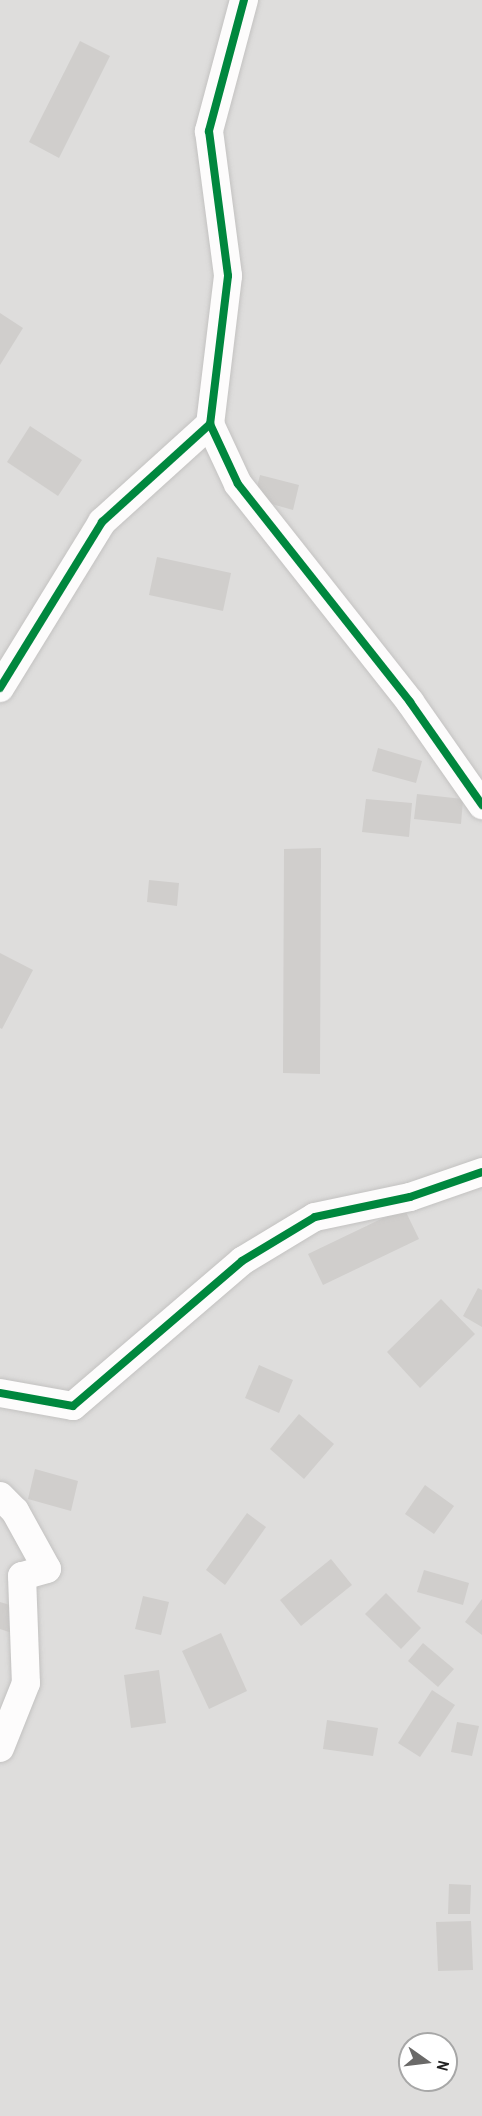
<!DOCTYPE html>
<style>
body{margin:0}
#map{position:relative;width:482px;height:2116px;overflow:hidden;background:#efedeb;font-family:"Archivo Narrow",sans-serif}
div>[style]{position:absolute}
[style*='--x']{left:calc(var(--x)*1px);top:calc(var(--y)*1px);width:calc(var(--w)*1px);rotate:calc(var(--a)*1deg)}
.built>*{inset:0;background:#dedddc}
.building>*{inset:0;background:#d0cecc}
.roads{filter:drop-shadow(0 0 2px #c3c2c1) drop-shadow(0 0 2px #c3c2c1)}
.street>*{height:28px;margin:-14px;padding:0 14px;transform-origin:14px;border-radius:14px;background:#fdfcfc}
.cycleway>*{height:8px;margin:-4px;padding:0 4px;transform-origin:4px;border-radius:4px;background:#00873e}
span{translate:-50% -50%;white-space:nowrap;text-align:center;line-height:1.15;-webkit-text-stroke:5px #fff;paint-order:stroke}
.north{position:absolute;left:398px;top:2032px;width:60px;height:60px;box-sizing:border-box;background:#fff;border:2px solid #a7a7a7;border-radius:50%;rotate:104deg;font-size:16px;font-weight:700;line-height:24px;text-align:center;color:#222}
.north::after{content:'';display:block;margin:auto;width:21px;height:27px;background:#6a6968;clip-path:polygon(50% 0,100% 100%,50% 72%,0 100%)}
</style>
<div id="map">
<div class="built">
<div style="clip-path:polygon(evenodd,0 0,482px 0,482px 2116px,0 2116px,0 0,410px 2044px,446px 2044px,446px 2080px,410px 2080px,410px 2044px)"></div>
</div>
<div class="building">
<div style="clip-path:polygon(80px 41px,110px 56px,59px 158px,29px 142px)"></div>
<div style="clip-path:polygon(0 313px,23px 328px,0 365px)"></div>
<div style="clip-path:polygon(30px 426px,82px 460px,58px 496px,7px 462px)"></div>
<div style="clip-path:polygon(260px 475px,299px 485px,293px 510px,254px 499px)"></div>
<div style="clip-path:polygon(157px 557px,231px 573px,223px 611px,149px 595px)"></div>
<div style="clip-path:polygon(378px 748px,422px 761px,416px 783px,372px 771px)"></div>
<div style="clip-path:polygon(417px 794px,463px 799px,461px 824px,414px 819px)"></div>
<div style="clip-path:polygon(366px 799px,412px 803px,409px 837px,362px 832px)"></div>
<div style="clip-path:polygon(321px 848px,320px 1074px,283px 1073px,284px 849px)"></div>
<div style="clip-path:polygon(149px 880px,179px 883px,177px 906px,147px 902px)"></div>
<div style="clip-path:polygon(0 953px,33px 970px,2px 1029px,0 1028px)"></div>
<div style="clip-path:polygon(404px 1208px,419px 1239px,323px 1285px,308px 1254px)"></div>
<div style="clip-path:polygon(478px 1288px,482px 1290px,482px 1327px,463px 1316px)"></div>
<div style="clip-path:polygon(441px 1299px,475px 1334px,420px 1388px,387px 1352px)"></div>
<div style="clip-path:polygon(259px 1365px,293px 1380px,279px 1413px,245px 1398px)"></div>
<div style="clip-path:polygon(299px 1414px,334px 1444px,304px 1479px,270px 1449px)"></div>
<div style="clip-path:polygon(35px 1469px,78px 1481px,71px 1511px,28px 1499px)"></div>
<div style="clip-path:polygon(425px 1485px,454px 1506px,434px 1534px,405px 1514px)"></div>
<div style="clip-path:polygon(247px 1513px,266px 1527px,225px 1585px,206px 1570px)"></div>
<div style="clip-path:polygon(331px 1559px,352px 1585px,301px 1626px,280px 1600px)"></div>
<div style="clip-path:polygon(424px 1570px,469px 1583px,463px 1605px,417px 1592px)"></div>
<div style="clip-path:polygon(386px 1593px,421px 1628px,401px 1649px,365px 1614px)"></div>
<div style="clip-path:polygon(143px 1596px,169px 1602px,161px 1635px,135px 1629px)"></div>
<div style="clip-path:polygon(482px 1599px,482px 1635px,465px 1622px)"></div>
<div style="clip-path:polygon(0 1602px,26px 1610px,18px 1635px,0 1629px)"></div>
<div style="clip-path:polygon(221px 1633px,247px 1691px,209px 1709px,182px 1651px)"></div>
<div style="clip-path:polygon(423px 1643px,454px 1669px,438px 1687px,408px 1661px)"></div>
<div style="clip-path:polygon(159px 1670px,166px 1723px,131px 1728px,124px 1675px)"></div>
<div style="clip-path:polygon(432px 1690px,455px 1705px,420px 1757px,398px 1743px)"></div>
<div style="clip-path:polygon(327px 1720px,378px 1728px,373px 1756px,323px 1749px)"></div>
<div style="clip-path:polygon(457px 1722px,479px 1726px,472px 1756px,451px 1752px)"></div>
<div style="clip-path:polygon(449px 1884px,471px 1885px,470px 1914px,448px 1914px)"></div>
<div style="clip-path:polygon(471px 1921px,473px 1970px,438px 1971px,436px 1922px)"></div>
</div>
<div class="roads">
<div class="street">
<div style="--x:244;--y:0;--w:136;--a:105"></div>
<div style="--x:209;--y:131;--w:146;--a:82.5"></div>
<div style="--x:228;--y:276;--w:149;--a:96.9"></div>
<div style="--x:210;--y:424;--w:66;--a:65"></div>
<div style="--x:238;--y:484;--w:278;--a:51.7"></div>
<div style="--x:410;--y:702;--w:126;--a:55"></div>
<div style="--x:0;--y:688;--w:195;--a:-58.4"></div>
<div style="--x:102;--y:522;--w:146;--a:-42.2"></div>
<div style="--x:0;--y:1393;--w:74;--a:10.1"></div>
<div style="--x:73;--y:1406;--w:223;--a:-40.6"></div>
<div style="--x:242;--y:1261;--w:85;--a:-31.1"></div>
<div style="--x:315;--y:1217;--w:97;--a:-11.9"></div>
<div style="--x:410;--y:1197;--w:76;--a:-19.1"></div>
<div style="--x:0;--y:1496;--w:21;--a:45"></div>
<div style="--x:15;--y:1511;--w:66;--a:61.1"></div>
<div style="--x:47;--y:1569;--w:26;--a:164"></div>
<div style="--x:22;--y:1576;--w:107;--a:87.9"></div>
<div style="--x:26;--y:1683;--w:70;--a:111.8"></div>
</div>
</div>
<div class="cycleway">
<div style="--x:244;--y:0;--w:136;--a:105"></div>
<div style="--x:209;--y:131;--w:146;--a:82.5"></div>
<div style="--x:228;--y:276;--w:149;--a:96.9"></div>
<div style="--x:210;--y:424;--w:66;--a:65"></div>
<div style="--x:238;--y:484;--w:278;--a:51.7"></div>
<div style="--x:410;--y:702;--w:126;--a:55"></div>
<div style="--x:0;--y:688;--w:195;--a:-58.4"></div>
<div style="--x:102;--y:522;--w:146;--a:-42.2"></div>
<div style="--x:0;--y:1393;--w:74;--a:10.1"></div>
<div style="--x:73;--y:1406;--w:223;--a:-40.6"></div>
<div style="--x:242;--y:1261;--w:85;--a:-31.1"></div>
<div style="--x:315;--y:1217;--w:97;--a:-11.9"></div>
<div style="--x:410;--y:1197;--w:76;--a:-19.1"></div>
</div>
<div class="north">N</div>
</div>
